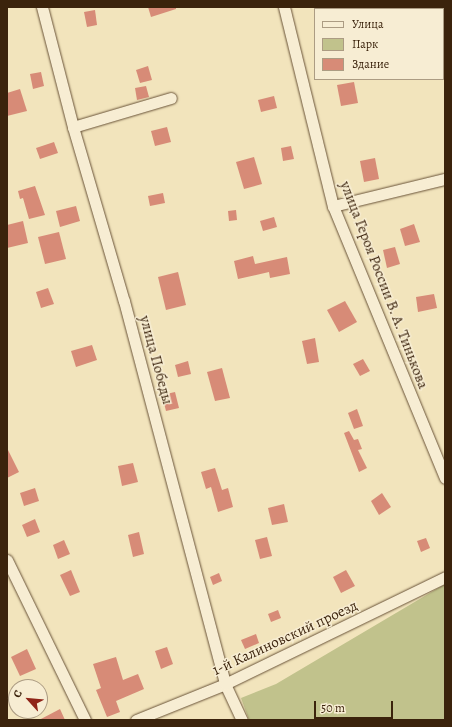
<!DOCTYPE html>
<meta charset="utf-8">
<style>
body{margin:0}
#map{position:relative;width:452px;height:727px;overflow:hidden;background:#f2e4bc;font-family:Alegreya,serif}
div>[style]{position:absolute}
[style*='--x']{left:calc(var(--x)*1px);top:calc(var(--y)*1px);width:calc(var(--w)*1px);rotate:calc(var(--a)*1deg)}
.green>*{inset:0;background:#c1c28c}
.building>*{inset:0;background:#d78b77}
.roads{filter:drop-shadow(0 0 1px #695338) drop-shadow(0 0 1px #695338)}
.minor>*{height:11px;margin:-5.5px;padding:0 5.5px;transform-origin:5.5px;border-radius:5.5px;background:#f7edd3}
span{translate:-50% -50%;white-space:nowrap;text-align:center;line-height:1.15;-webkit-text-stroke:3px #f7edd3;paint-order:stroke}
.street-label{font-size:15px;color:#3b230c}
.frame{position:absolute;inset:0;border:8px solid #3b230c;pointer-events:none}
.legend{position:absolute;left:314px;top:8px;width:130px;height:72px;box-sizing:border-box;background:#f7edd3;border:1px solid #ac9c83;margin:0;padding:5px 7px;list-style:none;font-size:12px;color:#3b230c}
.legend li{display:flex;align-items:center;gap:8px;height:20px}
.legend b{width:20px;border:1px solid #ac9c83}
.north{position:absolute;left:8px;top:679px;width:40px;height:40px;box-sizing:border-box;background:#f7edd3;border:1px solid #ac9c83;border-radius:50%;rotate:297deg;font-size:11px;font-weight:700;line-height:16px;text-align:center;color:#3b230c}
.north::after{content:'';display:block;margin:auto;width:14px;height:18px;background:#8f2418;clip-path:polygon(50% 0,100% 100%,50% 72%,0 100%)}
.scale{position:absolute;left:314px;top:701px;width:79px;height:18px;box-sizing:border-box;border:2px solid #3b230c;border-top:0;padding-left:5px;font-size:12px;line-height:14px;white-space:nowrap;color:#3b230c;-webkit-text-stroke:3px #f7edd3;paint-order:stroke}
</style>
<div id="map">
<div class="green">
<div style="clip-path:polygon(445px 584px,445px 720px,249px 720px,241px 698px,276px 684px)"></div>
</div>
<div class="building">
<div style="clip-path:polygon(148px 7px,176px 7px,176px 9px,151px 17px)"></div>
<div style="clip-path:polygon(95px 10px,97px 25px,87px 27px,84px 12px)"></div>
<div style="clip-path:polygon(148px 66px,152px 80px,140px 83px,136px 70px)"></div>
<div style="clip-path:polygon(41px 72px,44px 86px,33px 89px,30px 74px)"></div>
<div style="clip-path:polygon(354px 82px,358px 103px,341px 106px,337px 85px)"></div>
<div style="clip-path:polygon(146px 86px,149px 97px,137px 100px,135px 88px)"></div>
<div style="clip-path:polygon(20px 89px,27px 111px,7px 116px,7px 93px)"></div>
<div style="clip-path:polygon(274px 96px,277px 108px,261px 112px,258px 100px)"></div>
<div style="clip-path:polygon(167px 127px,171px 142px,155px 146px,151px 131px)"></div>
<div style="clip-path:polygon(54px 142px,58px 153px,40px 159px,36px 148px)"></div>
<div style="clip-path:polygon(291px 146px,294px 159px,283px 161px,281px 148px)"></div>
<div style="clip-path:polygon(254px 157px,262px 184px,244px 189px,236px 162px)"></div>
<div style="clip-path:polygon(375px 158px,379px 179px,364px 182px,360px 161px)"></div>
<div style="clip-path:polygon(35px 186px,45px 215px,29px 219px,23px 198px,20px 199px,18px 191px)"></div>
<div style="clip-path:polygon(163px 193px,165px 203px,150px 206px,148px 196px)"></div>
<div style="clip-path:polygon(76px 206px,80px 221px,60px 227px,56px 211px)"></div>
<div style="clip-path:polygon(236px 210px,237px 220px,229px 221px,228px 211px)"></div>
<div style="clip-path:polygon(274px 217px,277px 227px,263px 231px,260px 221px)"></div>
<div style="clip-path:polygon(23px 221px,28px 243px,7px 248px,7px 225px)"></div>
<div style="clip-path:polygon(414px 224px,420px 242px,405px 246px,400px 229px)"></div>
<div style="clip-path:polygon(59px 232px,66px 259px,45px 264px,38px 237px)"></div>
<div style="clip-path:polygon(395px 247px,400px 264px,387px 268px,383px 250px)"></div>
<div style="clip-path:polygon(253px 256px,255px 264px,287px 257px,290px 274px,270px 278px,269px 272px,238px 279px,234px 261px)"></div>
<div style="clip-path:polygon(178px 272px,186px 305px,166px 310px,158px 277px)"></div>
<div style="clip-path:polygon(48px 288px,54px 304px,41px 308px,36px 292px)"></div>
<div style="clip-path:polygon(434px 294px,437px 308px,418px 312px,416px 297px)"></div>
<div style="clip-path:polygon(345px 301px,357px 322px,339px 332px,327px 310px)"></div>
<div style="clip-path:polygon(315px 338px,319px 362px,307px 364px,302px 341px)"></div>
<div style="clip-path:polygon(92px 345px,97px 360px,76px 367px,71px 351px)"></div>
<div style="clip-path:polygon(363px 359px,370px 371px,360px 376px,353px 364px)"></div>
<div style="clip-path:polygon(188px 361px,191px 374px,178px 377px,175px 365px)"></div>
<div style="clip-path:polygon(222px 368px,230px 398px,215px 401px,207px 372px)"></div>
<div style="clip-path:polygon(175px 392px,179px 408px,166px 411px,162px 395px)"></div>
<div style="clip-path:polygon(357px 409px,363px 426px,354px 429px,348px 413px)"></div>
<div style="clip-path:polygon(349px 431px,354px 440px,358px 439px,362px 449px,358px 450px,367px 468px,359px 472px,344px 433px)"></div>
<div style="clip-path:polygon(7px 448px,19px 472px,7px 478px)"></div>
<div style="clip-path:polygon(133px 463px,138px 482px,122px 486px,118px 466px)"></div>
<div style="clip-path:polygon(215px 468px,222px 490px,228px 488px,233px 507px,218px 512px,211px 487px,206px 489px,201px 472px)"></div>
<div style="clip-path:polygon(35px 488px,39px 501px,24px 506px,20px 493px)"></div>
<div style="clip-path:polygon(382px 493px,391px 507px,379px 515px,371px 501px)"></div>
<div style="clip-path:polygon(284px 504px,288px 522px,272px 525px,268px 508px)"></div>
<div style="clip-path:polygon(35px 519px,40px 532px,27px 537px,22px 525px)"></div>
<div style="clip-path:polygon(139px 532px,144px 554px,133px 557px,128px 535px)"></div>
<div style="clip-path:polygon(267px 537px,272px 556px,260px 559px,255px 540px)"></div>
<div style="clip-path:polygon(426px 538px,430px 548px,421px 552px,417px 541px)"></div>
<div style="clip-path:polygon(64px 540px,70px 554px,58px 559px,53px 545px)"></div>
<div style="clip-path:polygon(71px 570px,80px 592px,70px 596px,60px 575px)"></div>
<div style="clip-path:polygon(346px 570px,355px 586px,341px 593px,333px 577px)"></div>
<div style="clip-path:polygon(219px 573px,222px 581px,213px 585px,210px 577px)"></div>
<div style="clip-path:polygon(278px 610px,281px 618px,271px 622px,268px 614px)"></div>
<div style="clip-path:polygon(256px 634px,259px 643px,245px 649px,241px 640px)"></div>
<div style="clip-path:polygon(167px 647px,173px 664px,161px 669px,155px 651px)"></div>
<div style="clip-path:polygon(27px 649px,36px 669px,20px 676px,11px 657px)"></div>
<div style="clip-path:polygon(116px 657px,123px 680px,138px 674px,144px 689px,116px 701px,120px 712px,107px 717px,96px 690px,101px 688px,93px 664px)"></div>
<div style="clip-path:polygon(60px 709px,65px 720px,39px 720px)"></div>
</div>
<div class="roads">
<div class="minor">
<div style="--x:42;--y:7;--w:124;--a:75.5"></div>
<div style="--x:73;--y:127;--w:181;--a:73.7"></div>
<div style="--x:124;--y:301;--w:396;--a:75.2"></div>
<div style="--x:225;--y:684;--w:40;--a:65"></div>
<div style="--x:284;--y:7;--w:205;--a:76.2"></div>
<div style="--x:333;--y:206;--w:294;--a:67.6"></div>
<div style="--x:73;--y:127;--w:102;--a:-16.5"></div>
<div style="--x:333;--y:206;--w:115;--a:-13.6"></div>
<div style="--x:7;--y:560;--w:178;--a:64"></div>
<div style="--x:136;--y:720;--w:96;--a:-22"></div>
<div style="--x:225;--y:684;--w:245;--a:-25.9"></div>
</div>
</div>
<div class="street-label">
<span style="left:384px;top:285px;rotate:69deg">улица Героя России В. А. Тинькова</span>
<span style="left:156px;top:360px;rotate:75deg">улица Победы</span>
<span style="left:285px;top:638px;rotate:-25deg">1-й Калиновский проезд</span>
</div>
<div class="frame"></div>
<ul class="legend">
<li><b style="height:5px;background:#f7edd3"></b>Улица</li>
<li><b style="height:11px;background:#c1c28c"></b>Парк</li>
<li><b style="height:11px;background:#d78b77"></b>Здание</li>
</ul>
<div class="north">С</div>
<div class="scale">50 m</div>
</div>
